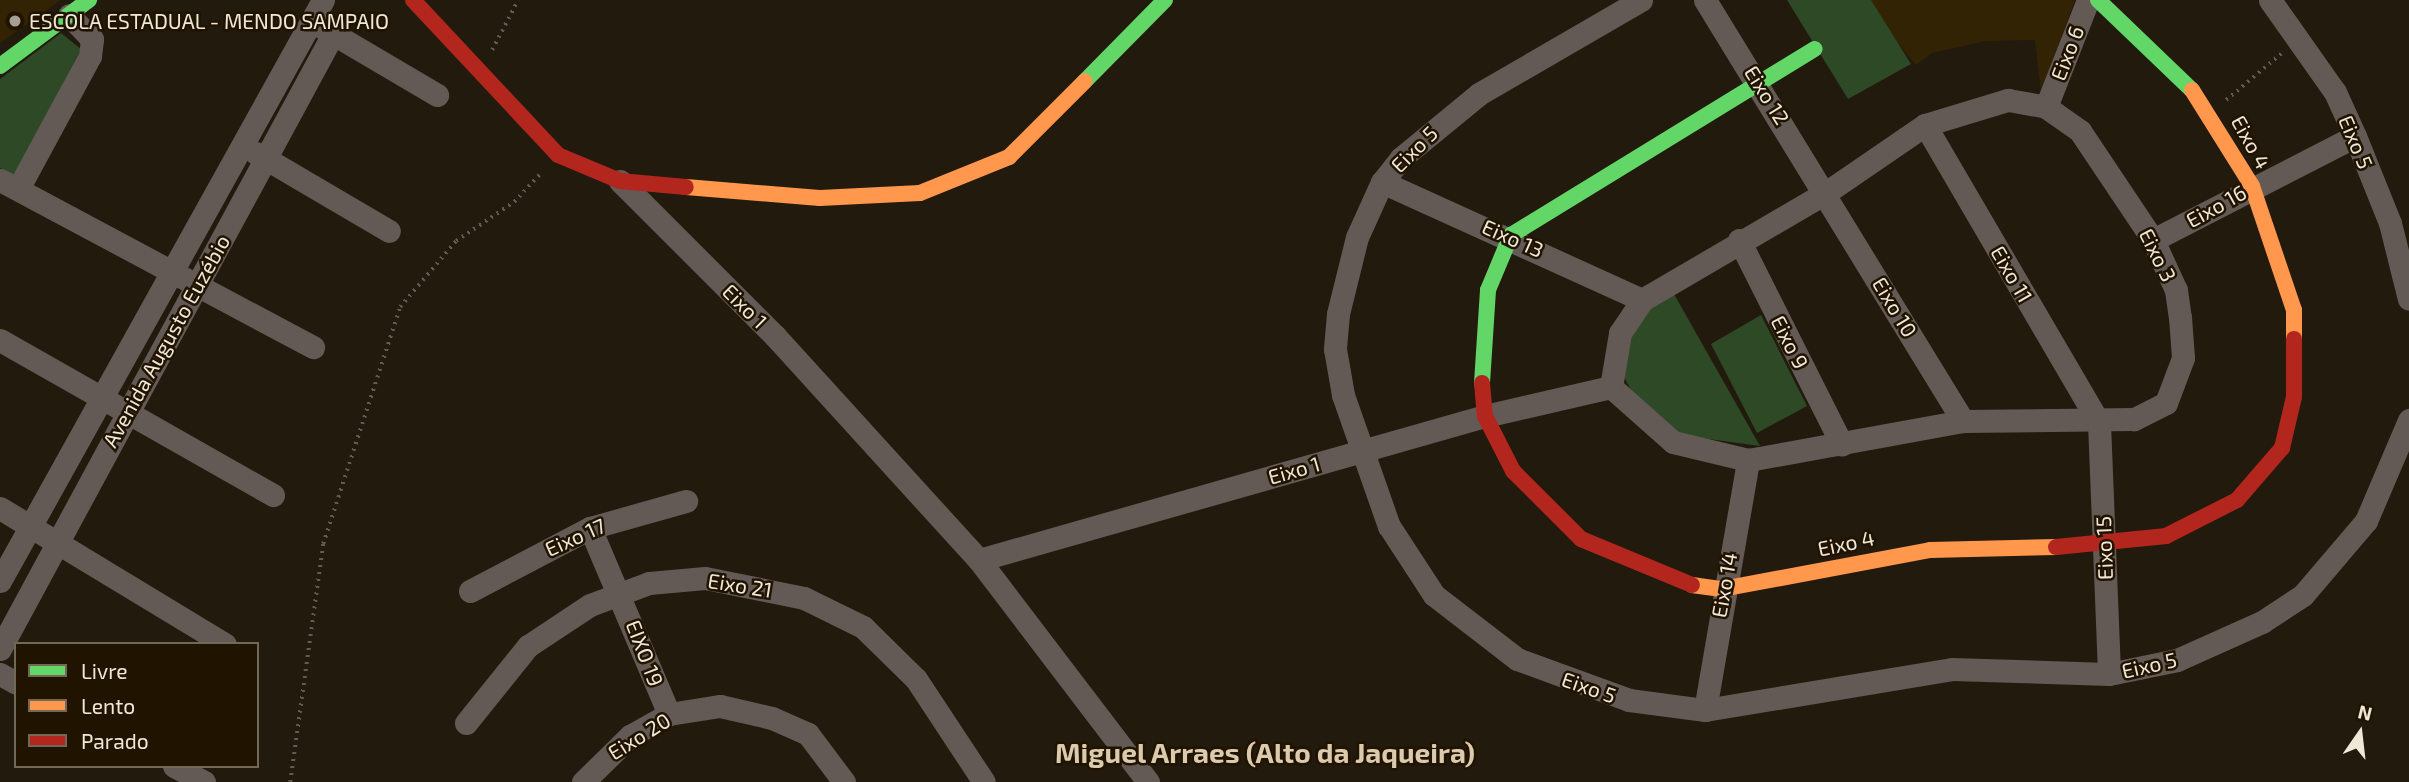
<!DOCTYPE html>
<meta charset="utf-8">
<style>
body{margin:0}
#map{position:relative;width:2409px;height:782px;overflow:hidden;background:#221a0d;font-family:"Exo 2",sans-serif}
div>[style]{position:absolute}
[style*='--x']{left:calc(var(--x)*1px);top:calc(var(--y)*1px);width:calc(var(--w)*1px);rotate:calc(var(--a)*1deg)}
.built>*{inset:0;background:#322304}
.green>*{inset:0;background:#2d4926}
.path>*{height:3.5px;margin-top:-1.75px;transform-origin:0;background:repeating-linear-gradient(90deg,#625a54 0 2px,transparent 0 7px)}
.street>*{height:23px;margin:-11.5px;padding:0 11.5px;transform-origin:11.5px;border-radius:11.5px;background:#635955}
.fast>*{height:16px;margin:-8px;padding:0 8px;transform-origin:8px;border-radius:8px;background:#63d668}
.slow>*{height:16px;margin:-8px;padding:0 8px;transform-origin:8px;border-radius:8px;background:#ff974d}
.jam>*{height:16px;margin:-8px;padding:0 8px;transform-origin:8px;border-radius:8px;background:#b3261e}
.dots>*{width:19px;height:19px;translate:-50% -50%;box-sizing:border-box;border:4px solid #201400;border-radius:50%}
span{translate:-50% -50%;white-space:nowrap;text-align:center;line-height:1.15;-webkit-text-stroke:5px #201400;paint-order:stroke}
.poi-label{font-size:21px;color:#efe7d8}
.left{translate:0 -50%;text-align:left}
.street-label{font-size:21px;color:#efe7d8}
.district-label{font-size:28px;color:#dbcaad;font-weight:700}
.legend{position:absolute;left:14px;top:642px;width:245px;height:126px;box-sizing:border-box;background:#201400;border:2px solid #736856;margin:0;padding:9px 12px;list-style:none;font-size:21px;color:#efe7d8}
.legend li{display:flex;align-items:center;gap:14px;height:35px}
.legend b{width:35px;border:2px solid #736856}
.north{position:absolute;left:2325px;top:698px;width:70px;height:70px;-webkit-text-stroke:5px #201400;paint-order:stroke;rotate:14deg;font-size:19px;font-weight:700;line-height:28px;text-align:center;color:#efe7d8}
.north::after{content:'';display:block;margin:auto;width:24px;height:32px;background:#efe7d8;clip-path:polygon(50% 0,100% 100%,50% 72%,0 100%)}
</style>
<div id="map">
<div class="built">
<div style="clip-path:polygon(0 0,61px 0,0 43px)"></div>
<div style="clip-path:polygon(1862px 0,2075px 0,2041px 93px,2035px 40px,1985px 41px,1932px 53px,1916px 65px)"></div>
</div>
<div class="green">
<div style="clip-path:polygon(1787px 0,1871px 0,1911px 64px,1848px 99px)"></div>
<div style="clip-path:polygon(61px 33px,81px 49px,15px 176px,0 168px,0 79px)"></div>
<div style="clip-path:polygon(1670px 287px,1760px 446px,1679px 435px,1641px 409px,1623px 375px,1633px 324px)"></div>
<div style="clip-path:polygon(1761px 315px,1807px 406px,1757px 433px,1711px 344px)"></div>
</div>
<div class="path">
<div style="--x:492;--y:50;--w:56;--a:-62.5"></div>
<div style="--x:2226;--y:100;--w:73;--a:-40"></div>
<div style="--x:290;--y:782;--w:240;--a:-82.1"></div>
<div style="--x:323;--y:544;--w:249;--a:-72"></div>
<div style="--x:400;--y:307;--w:87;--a:-49.7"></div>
<div style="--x:456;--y:241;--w:70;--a:-33.9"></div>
<div style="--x:514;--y:202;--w:41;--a:-47"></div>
</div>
<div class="street">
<div style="--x:1641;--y:0;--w:187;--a:149.9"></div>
<div style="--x:1479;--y:94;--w:101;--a:140.6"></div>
<div style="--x:1401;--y:158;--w:31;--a:128"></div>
<div style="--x:1382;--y:182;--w:60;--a:114.4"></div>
<div style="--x:1357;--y:237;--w:79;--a:103.9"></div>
<div style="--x:1338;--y:314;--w:35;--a:95"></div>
<div style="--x:1335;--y:349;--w:47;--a:80.1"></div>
<div style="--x:1343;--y:395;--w:139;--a:70.7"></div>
<div style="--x:1389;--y:526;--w:82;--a:56.9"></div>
<div style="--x:1434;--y:595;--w:105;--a:37.6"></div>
<div style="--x:1517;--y:659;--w:119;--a:20.1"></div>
<div style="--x:1629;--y:700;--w:77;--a:7.5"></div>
<div style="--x:1705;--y:710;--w:250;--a:-9.4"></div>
<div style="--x:1952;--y:669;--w:157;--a:1.8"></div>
<div style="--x:2109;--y:674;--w:69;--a:-11.6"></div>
<div style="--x:2177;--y:660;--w:93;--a:-24.1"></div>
<div style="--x:2262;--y:622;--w:49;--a:-33.4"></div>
<div style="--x:2303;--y:595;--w:97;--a:-49.6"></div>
<div style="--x:2366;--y:521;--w:110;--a:-66.9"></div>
<div style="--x:1705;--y:0;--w:494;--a:58.5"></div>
<div style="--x:2270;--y:0;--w:113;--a:54.8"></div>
<div style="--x:2335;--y:92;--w:48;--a:65.6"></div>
<div style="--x:2355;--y:136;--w:94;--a:68.1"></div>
<div style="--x:2390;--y:223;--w:78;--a:76"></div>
<div style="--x:320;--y:26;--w:136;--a:30.5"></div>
<div style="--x:2008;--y:100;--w:39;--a:10"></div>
<div style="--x:2046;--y:107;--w:42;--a:35.2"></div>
<div style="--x:2080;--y:131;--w:131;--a:56.2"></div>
<div style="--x:2153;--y:240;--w:55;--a:65.3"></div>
<div style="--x:2176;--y:290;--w:27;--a:82"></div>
<div style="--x:2180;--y:317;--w:41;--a:85.8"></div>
<div style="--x:2183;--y:358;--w:48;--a:110.7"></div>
<div style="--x:2166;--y:403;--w:36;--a:153"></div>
<div style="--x:2134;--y:419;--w:171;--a:179.3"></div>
<div style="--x:1963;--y:421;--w:219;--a:169.7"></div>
<div style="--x:1748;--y:460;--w:77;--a:-166.5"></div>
<div style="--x:1673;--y:442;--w:83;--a:-138.4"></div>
<div style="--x:1611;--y:387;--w:55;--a:-80.5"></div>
<div style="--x:1620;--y:333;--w:40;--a:-56"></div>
<div style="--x:1642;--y:300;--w:214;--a:-30.3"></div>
<div style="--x:1827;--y:192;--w:119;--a:-34.4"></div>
<div style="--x:1925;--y:125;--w:87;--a:-16.8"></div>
<div style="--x:2046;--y:107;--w:115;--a:-68.6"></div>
<div style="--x:1925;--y:125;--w:345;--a:59.7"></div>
<div style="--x:2099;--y:423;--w:251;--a:87.7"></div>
<div style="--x:256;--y:153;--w:154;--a:30.4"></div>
<div style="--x:0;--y:180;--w:355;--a:28.1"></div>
<div style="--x:620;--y:181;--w:219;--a:45"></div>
<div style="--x:775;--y:336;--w:303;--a:47.7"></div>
<div style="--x:979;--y:560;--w:279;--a:52.7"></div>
<div style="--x:1382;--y:182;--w:286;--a:24.4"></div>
<div style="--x:18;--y:189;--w:151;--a:-61.6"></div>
<div style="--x:90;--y:56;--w:17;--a:-83"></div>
<div style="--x:92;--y:39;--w:33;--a:-134"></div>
<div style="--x:1739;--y:240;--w:229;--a:63.3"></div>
<div style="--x:2153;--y:240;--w:227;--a:-27.2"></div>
<div style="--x:0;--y:340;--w:314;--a:29.6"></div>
<div style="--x:0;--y:508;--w:263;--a:31.2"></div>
<div style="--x:590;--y:528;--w:202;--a:67"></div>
<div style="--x:979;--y:560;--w:526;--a:-15.89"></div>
<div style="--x:1485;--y:416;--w:129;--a:-13"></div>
<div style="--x:0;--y:581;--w:665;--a:-60.93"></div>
<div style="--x:470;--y:591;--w:136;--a:-27.7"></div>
<div style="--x:590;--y:528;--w:100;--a:-15.7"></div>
<div style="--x:0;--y:649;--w:699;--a:-61.57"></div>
<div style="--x:0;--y:674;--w:18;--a:29"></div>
<div style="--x:1705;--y:710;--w:254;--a:-80.2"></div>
<div style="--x:466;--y:723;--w:99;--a:-51.2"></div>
<div style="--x:528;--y:646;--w:74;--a:-33.5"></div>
<div style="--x:590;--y:605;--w:63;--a:-20.4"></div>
<div style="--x:649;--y:583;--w:56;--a:-5.1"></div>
<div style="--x:705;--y:578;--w:101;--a:11.4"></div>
<div style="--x:804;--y:598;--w:66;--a:26.2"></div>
<div style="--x:863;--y:627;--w:74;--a:44.5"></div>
<div style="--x:916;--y:679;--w:123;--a:56.6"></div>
<div style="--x:174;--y:766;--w:34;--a:28"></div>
<div style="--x:583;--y:782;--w:66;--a:-44.4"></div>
<div style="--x:630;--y:736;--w:45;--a:-29.4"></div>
<div style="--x:669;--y:714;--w:52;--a:-8.9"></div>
<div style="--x:720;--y:706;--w:53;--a:13"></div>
<div style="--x:772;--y:718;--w:39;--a:24"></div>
<div style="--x:808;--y:734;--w:60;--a:53.1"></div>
</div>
<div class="fast">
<div style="--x:2098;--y:0;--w:130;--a:43.8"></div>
<div style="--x:0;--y:66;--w:111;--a:-36.6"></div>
<div style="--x:1085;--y:81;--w:114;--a:-45.4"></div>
<div style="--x:1482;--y:383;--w:93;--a:-86.3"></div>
<div style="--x:1488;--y:290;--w:60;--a:-67.3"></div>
<div style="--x:1511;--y:235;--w:356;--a:-31.5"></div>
</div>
<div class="slow">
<div style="--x:2192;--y:90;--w:113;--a:58"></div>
<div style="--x:2252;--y:186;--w:131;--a:71.3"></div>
<div style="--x:2294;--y:310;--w:29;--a:90"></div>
<div style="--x:686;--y:187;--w:134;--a:4.7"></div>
<div style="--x:820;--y:198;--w:100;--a:-2.9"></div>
<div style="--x:920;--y:193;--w:96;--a:-22"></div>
<div style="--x:1009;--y:157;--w:107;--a:-45"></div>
<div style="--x:1692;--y:585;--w:30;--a:8"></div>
<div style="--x:1722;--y:589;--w:212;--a:-10.6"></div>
<div style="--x:1930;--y:550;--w:126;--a:-1.4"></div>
</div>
<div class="jam">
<div style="--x:413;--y:0;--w:212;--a:46.9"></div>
<div style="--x:558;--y:155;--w:67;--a:22.8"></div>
<div style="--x:620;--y:181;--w:66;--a:5.2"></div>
<div style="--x:1482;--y:383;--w:33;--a:85"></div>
<div style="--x:1485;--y:416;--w:62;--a:63"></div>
<div style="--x:1513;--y:471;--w:96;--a:45"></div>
<div style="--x:1581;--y:539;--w:120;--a:22.5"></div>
<div style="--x:2056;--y:547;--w:111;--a:-5.7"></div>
<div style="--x:2166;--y:536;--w:80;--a:-26.9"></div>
<div style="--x:2237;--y:500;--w:69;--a:-49.1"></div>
<div style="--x:2282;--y:448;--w:52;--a:-76.8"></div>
<div style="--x:2294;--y:397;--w:58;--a:-90"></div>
</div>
<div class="dots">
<div style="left:15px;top:21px;background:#a79f91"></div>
</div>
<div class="poi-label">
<span class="left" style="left:29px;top:21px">ESCOLA ESTADUAL - MENDO SAMPAIO</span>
</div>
<div class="street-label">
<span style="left:2067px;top:53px;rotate:-69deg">Eixo 6</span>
<span style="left:1767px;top:95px;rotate:58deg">Eixo 12</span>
<span style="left:2251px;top:142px;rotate:61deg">Eixo 4</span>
<span style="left:2356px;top:142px;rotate:67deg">Eixo 5</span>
<span style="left:1414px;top:149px;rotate:-45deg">Eixo 5</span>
<span style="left:2216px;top:206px;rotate:-29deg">Eixo 16</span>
<span style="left:1513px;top:238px;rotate:24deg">Eixo 13</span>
<span style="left:2158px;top:255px;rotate:63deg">Eixo 3</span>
<span style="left:2012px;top:274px;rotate:60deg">Eixo 11</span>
<span style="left:745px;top:306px;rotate:45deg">Eixo 1</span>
<span style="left:1895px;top:307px;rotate:59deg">Eixo 10</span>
<span style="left:166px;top:341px;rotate:-61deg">Avenida Augusto Euzébio</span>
<span style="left:1790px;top:342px;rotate:63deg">Eixo 9</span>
<span style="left:1294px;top:470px;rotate:-16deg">Eixo 1</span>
<span style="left:575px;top:537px;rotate:-24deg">Eixo 17</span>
<span style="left:1846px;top:543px;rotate:-12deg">Eixo 4</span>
<span style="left:2104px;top:548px;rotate:-92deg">Eixo 15</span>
<span style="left:740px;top:585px;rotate:9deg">Eixo 21</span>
<span style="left:1724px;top:585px;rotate:-80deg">Eixo 14</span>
<span style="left:645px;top:653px;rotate:69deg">EIXO 19</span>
<span style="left:2149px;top:665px;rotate:-13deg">Eixo 5</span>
<span style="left:1589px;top:687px;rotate:19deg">Eixo 5</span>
<span style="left:639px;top:736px;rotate:-32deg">Eixo 20</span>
</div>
<div class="district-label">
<span style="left:1265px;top:752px">Miguel Arraes (Alto da Jaqueira)</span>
</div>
<ul class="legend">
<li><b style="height:9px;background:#63d668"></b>Livre</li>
<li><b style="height:9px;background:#ff974d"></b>Lento</li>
<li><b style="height:9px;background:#b3261e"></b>Parado</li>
</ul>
<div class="north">N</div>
</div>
